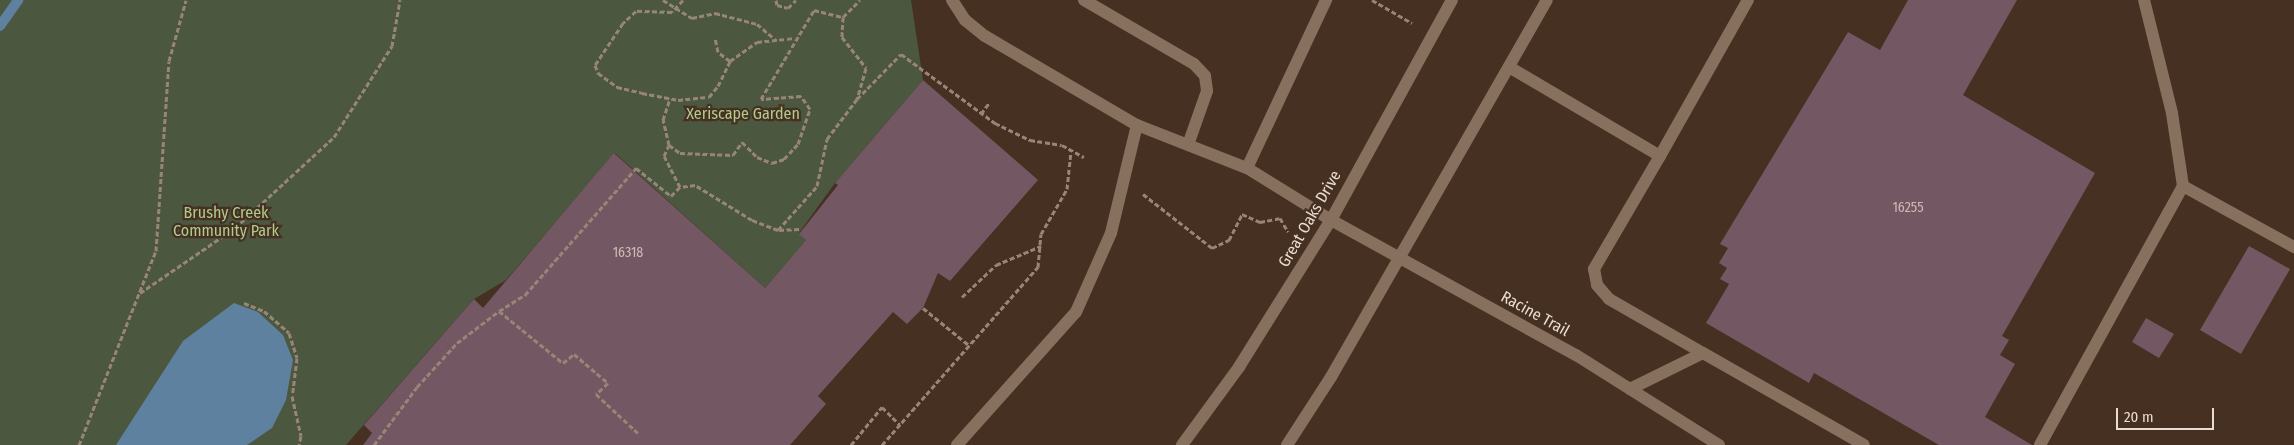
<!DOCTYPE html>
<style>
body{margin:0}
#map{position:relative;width:2294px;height:445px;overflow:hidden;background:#463021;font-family:"Fira Sans Condensed",sans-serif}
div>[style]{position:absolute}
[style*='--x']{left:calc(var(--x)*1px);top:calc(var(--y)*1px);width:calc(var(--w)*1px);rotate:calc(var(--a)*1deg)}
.green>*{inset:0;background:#4c5740}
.water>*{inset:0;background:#5f81a0}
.stream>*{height:10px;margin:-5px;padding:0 5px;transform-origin:5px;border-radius:5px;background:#5f81a0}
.building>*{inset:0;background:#735762}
.path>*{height:3px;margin-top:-1.5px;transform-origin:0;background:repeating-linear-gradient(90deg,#978578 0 5px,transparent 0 7.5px)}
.service>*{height:12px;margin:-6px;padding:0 6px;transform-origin:6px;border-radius:6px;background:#88705f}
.minor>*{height:12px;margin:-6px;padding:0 6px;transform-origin:6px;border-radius:6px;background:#88705f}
.tertiary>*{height:12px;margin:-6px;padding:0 6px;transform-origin:6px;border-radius:6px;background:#88705f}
span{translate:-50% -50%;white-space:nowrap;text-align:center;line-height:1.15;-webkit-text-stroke:4.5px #463021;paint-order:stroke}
.number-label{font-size:14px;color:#ccbbb6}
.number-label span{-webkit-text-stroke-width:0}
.park-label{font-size:16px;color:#afcc8d}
.street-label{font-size:16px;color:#eadcd2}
.scale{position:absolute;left:2116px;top:408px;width:98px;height:22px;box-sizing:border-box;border:2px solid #eadcd2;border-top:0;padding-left:6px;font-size:15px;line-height:18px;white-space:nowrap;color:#eadcd2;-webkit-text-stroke:4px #463021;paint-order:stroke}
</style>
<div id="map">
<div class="green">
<div style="clip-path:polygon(0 0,911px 0,923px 80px,835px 183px,799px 233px,806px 240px,765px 288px,615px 153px,506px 280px,474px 299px,346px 445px,0 445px)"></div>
</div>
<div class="water">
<div style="clip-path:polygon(234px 303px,258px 312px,283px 335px,293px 360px,286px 400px,272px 428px,247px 445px,116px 445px,183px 341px)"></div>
</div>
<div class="stream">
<div style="--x:0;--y:26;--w:32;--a:-55"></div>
</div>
<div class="building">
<div style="clip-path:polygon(1908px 0,2017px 0,1963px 95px,2095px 173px,2002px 336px,2009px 340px,2000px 355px,2015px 364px,1985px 417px,2032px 445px,1939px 445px,1814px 373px,1809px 383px,1706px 323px,1729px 284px,1720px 279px,1727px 268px,1719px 263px,1728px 248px,1720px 244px,1848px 32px,1880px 50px)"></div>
<div style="clip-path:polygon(923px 80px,1038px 180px,950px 281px,938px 273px,923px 308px,907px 324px,893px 312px,818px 396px,826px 404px,790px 445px,363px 445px,372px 433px,364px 425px,474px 299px,483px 308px,614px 153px,765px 288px,806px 240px,799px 234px,838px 185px,835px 183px)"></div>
<div style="clip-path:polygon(2249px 246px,2290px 269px,2241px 354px,2200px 330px)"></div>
<div style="clip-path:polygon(2146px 318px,2174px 334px,2159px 358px,2132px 342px)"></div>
</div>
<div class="path">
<div style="--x:663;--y:0;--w:34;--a:32"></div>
<div style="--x:692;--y:18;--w:24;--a:-12"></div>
<div style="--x:715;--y:13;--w:43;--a:14.7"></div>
<div style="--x:757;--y:24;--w:25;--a:40"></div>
<div style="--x:683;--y:0;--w:16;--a:133"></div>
<div style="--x:672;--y:12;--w:36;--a:-178"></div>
<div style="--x:636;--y:11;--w:18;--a:137"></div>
<div style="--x:623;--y:23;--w:50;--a:123.7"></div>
<div style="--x:595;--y:65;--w:9;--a:69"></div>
<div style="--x:598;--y:73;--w:24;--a:36"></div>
<div style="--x:617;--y:87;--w:26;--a:13"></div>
<div style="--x:642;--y:93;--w:37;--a:11"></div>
<div style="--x:678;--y:100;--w:31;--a:-6"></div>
<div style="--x:709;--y:97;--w:14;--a:-51"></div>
<div style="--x:718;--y:86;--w:28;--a:-64"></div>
<div style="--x:730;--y:61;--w:15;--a:-143"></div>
<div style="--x:718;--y:52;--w:14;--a:-102"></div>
<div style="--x:776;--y:0;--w:5;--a:79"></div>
<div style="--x:777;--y:5;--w:11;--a:15"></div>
<div style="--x:788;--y:8;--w:11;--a:-45"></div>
<div style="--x:1372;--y:0;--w:46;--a:29.9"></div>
<div style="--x:843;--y:17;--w:20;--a:93"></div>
<div style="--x:842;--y:37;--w:39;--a:52"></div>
<div style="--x:866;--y:68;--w:32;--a:106"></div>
<div style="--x:857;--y:99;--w:63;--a:-45.6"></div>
<div style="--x:901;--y:54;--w:117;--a:36.3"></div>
<div style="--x:995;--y:123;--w:39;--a:26"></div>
<div style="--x:1030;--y:140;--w:32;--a:9"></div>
<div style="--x:1062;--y:145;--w:25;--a:29"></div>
<div style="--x:730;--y:61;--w:33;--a:-35"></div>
<div style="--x:757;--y:42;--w:37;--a:-6"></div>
<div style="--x:981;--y:114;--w:14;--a:-54"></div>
<div style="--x:669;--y:145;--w:26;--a:-103"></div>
<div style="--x:663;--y:120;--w:23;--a:-72"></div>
<div style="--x:1143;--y:194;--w:88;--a:38"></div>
<div style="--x:1212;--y:248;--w:19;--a:-25"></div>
<div style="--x:1229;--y:240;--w:29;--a:-63"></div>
<div style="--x:1242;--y:214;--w:20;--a:24"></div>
<div style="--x:1260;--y:222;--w:20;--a:-11"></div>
<div style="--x:1280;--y:218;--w:16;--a:60"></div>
<div style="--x:799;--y:229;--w:21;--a:177"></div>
<div style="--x:778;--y:230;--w:28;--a:-159"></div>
<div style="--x:752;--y:220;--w:67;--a:-148.4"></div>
<div style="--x:695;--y:185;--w:15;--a:172"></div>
<div style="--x:680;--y:187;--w:35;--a:-117"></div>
<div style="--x:664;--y:156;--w:12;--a:-66"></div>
<div style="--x:669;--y:145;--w:14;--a:36"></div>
<div style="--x:680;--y:153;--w:53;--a:2.2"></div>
<div style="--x:733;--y:155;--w:16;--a:-55"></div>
<div style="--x:742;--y:142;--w:21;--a:45"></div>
<div style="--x:757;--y:157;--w:16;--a:22"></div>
<div style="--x:772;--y:163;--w:13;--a:-18"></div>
<div style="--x:784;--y:159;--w:21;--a:-47"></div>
<div style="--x:798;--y:144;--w:37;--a:-71"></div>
<div style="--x:810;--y:109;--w:16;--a:-125"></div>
<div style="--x:801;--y:96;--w:40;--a:175.7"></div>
<div style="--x:761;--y:99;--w:104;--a:-59.2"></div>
<div style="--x:814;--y:10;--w:30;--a:14"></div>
<div style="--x:843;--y:17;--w:24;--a:-45"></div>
<div style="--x:778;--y:230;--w:59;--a:-48.4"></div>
<div style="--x:817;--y:186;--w:48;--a:-78"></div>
<div style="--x:827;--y:139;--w:50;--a:-53.1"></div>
<div style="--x:140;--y:293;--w:115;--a:-34.4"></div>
<div style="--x:235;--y:228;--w:134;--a:-42.6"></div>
<div style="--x:334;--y:137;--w:108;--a:-57.5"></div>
<div style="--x:392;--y:46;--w:47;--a:-80.1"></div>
<div style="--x:962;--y:297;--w:47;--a:-43.3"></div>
<div style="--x:996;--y:265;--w:49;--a:-22.9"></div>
<div style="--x:244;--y:303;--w:22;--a:22"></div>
<div style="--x:264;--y:311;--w:33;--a:41"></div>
<div style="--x:289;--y:333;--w:26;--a:72"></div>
<div style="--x:297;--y:358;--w:38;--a:97"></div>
<div style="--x:292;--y:396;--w:41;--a:77.3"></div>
<div style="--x:301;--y:436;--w:9;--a:103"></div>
<div style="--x:923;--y:308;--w:60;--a:39"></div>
<div style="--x:499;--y:311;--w:31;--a:-32"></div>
<div style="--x:525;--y:295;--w:169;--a:-48.8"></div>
<div style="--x:636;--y:168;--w:45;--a:38.7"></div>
<div style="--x:671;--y:196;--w:13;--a:-45"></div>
<div style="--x:79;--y:445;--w:209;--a:-68.4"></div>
<div style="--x:156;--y:251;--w:190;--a:-86.1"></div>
<div style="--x:169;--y:61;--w:63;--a:-74.4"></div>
<div style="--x:374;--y:445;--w:72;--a:-53.4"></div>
<div style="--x:417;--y:387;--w:59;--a:-47.7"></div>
<div style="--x:457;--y:343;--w:53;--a:-37.3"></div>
<div style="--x:499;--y:311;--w:82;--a:39.1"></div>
<div style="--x:563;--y:363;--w:14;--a:-39"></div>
<div style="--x:574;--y:354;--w:45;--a:40.5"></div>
<div style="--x:608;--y:383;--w:16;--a:137"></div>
<div style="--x:596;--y:394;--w:57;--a:42.9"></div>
<div style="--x:851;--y:445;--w:49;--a:-50.8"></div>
<div style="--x:882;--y:407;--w:25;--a:45"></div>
<div style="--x:882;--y:445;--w:237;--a:-48.8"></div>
<div style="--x:1038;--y:267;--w:33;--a:-85"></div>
<div style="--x:1041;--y:234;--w:52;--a:-60"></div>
<div style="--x:1067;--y:189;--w:39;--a:-84"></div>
</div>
<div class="service">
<div style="--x:952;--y:0;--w:24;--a:57"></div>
<div style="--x:965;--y:20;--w:26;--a:39"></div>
<div style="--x:985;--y:36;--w:176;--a:30.4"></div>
<div style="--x:1137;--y:125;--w:118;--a:21.4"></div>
<div style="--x:1247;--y:168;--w:99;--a:31.8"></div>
<div style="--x:1084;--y:0;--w:127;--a:30.2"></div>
<div style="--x:1194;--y:64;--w:16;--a:47"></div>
<div style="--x:1205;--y:76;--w:15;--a:82"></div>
<div style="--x:1207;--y:91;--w:57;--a:109.4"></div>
<div style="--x:1509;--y:67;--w:175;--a:30.5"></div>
<div style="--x:1660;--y:156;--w:179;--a:-60.6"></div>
<div style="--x:1660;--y:156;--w:131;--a:120.3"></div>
<div style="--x:1594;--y:269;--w:16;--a:79"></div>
<div style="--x:1597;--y:285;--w:18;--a:49"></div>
<div style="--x:1609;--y:299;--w:108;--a:29.9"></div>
<div style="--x:1247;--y:168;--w:186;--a:-64.8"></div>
<div style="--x:2183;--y:186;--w:127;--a:28.8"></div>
<div style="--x:1630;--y:389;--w:81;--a:-26.3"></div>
<div style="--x:1703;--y:353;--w:185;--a:29.7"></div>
<div style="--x:957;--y:445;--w:178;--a:-48.2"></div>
<div style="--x:1076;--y:312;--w:86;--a:-66.1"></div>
<div style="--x:1111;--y:233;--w:111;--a:-76.5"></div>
<div style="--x:2040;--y:445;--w:296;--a:-61.1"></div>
<div style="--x:2183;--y:186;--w:74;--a:-98.6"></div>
<div style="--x:2172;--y:113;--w:116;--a:-103.9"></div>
</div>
<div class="minor">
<div style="--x:1331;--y:220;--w:280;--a:28.9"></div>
<div style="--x:1576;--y:355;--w:169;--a:32.2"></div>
</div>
<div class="tertiary">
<div style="--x:1182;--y:445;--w:97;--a:-53.8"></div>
<div style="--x:1239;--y:367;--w:173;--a:-58"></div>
<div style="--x:1331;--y:220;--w:251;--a:-61.2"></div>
<div style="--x:1287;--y:445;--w:81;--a:-57.1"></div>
<div style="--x:1331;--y:377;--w:434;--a:-60.2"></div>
</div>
<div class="number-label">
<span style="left:1908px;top:208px">16255</span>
<span style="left:628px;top:253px">16318</span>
</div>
<div class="park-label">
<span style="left:743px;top:114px">Xeriscape Garden</span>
<span style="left:226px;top:222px">Brushy Creek<br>Community Park</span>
</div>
<div class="street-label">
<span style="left:1310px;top:219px;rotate:-60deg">Great Oaks Drive</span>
<span style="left:1535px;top:314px;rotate:29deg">Racine Trail</span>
</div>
<div class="scale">20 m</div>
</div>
